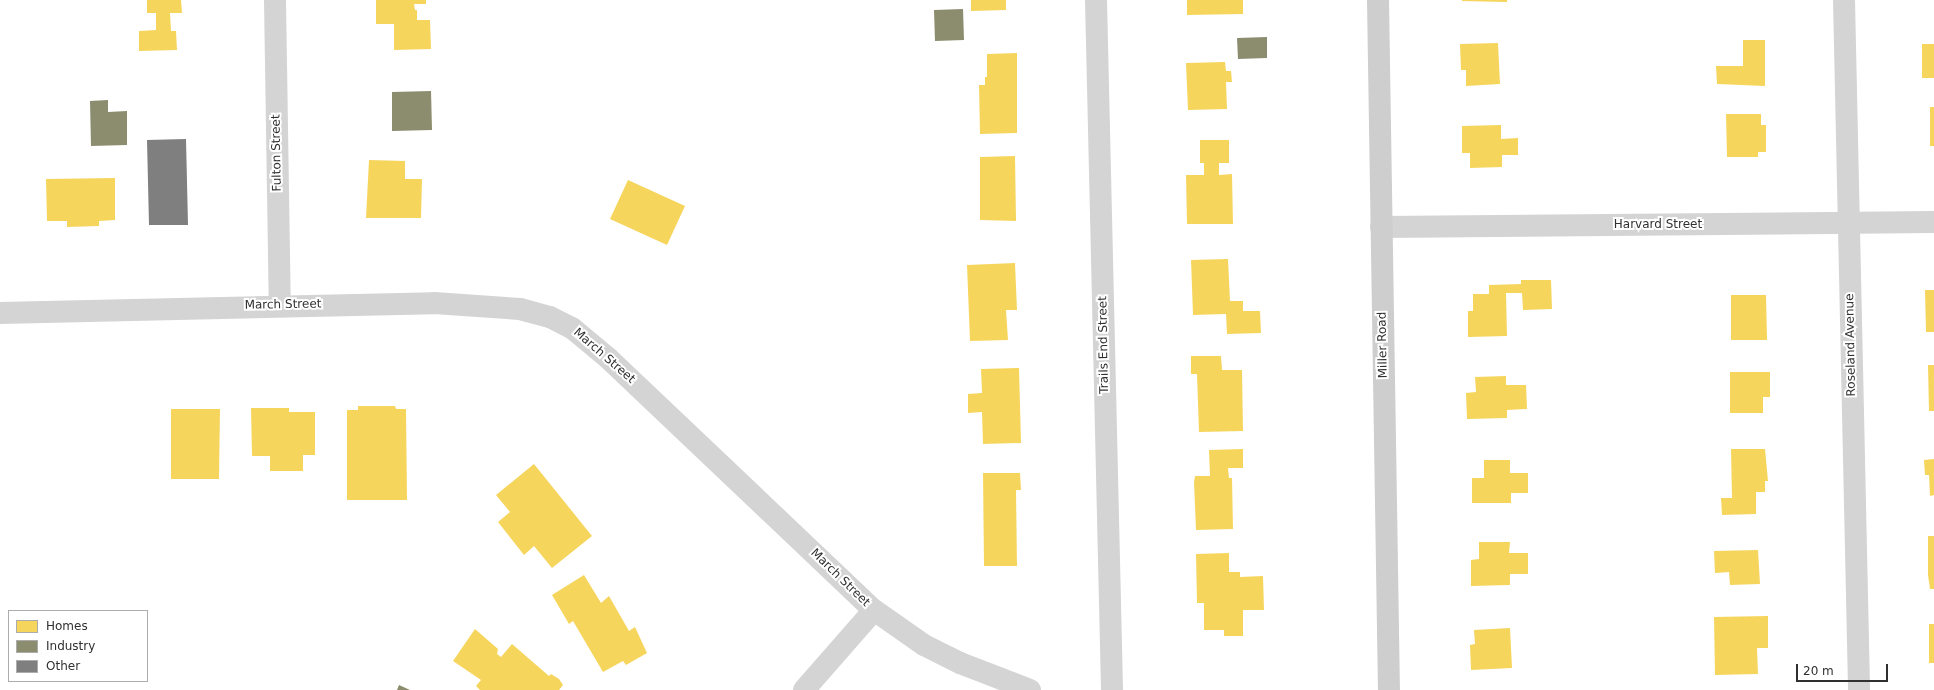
<!DOCTYPE html>
<style>
body{margin:0}
#map{position:relative;width:1934px;height:690px;overflow:hidden;background:#fff;font-family:"DejaVu Sans",sans-serif}
div>[style]{position:absolute}
[style*='--x']{left:calc(var(--x)*1px);top:calc(var(--y)*1px);width:calc(var(--w)*1px);rotate:calc(var(--a)*1deg)}
.homes>*{inset:0;background:#f6d55c}
.industry>*{inset:0;background:#8c8c6e}
.building>*{inset:0;background:#7f7f7f}
.street>*{height:22px;margin:-11px;padding:0 11px;transform-origin:11px;border-radius:11px;background:#d4d4d4}
.secondary>*{height:22px;margin:-11px;padding:0 11px;transform-origin:11px;border-radius:11px;background:#cecece}
span{translate:-50% -50%;white-space:nowrap;text-align:center;line-height:1.15;-webkit-text-stroke:4px #fff;paint-order:stroke}
.street-label{font-size:12px;color:#303030}
.legend{position:absolute;left:8px;top:610px;width:140px;height:72px;box-sizing:border-box;background:#fff;border:1px solid #acacac;margin:0;padding:5px 7px;list-style:none;font-size:12px;color:#303030}
.legend li{display:flex;align-items:center;gap:8px;height:20px}
.legend b{width:20px;border:1px solid #acacac}
.scale{position:absolute;left:1796px;top:664px;width:92px;height:18px;box-sizing:border-box;border:2px solid #303030;border-top:0;padding-left:5px;font-size:12px;line-height:14px;white-space:nowrap;color:#303030;-webkit-text-stroke:3px #fff;paint-order:stroke}
</style>
<div id="map">
<div class="homes">
<div style="clip-path:polygon(147px 0,181px 0,182px 13px,170px 13px,171px 31px,176px 31px,177px 50px,139px 51px,139px 31px,156px 30px,156px 13px,147px 13px)"></div>
<div style="clip-path:polygon(376px 0,426px 0,426px 4px,414px 4px,415px 10px,417px 10px,417px 20px,430px 20px,431px 49px,394px 50px,394px 24px,376px 24px)"></div>
<div style="clip-path:polygon(971px 0,1006px 0,1006px 10px,971px 11px)"></div>
<div style="clip-path:polygon(1187px 0,1243px 0,1243px 14px,1187px 15px)"></div>
<div style="clip-path:polygon(1462px 0,1507px 0,1507px 2px,1462px 1px)"></div>
<div style="clip-path:polygon(1743px 40px,1765px 40px,1765px 86px,1717px 84px,1716px 66px,1743px 66px)"></div>
<div style="clip-path:polygon(1498px 43px,1500px 84px,1466px 86px,1466px 70px,1461px 70px,1460px 44px)"></div>
<div style="clip-path:polygon(1922px 44px,1934px 44px,1934px 78px,1922px 78px)"></div>
<div style="clip-path:polygon(1017px 53px,1017px 133px,980px 134px,979px 85px,985px 85px,985px 77px,987px 77px,987px 54px)"></div>
<div style="clip-path:polygon(1225px 62px,1226px 71px,1231px 71px,1232px 82px,1226px 82px,1227px 109px,1188px 110px,1186px 63px)"></div>
<div style="clip-path:polygon(1930px 107px,1934px 107px,1934px 146px,1930px 146px)"></div>
<div style="clip-path:polygon(1726px 114px,1761px 114px,1761px 125px,1766px 125px,1766px 152px,1758px 152px,1758px 157px,1727px 157px)"></div>
<div style="clip-path:polygon(1501px 125px,1501px 139px,1518px 138px,1518px 155px,1502px 155px,1502px 167px,1470px 168px,1470px 153px,1462px 153px,1462px 126px)"></div>
<div style="clip-path:polygon(1200px 140px,1229px 140px,1229px 163px,1219px 163px,1219px 175px,1232px 174px,1233px 224px,1187px 224px,1186px 175px,1204px 175px,1204px 163px,1200px 163px)"></div>
<div style="clip-path:polygon(1015px 156px,1016px 221px,980px 220px,980px 157px)"></div>
<div style="clip-path:polygon(369px 160px,405px 161px,405px 179px,422px 179px,421px 218px,366px 218px)"></div>
<div style="clip-path:polygon(115px 178px,115px 220px,99px 221px,99px 226px,67px 227px,67px 221px,47px 221px,46px 179px)"></div>
<div style="clip-path:polygon(628px 180px,685px 206px,667px 245px,610px 219px)"></div>
<div style="clip-path:polygon(1228px 259px,1230px 301px,1243px 301px,1243px 311px,1260px 311px,1261px 333px,1227px 334px,1226px 314px,1193px 315px,1191px 260px)"></div>
<div style="clip-path:polygon(1015px 263px,1017px 310px,1006px 310px,1008px 340px,970px 341px,967px 265px)"></div>
<div style="clip-path:polygon(1521px 280px,1551px 280px,1552px 309px,1523px 310px,1522px 293px,1506px 293px,1507px 336px,1468px 337px,1468px 311px,1473px 311px,1473px 294px,1489px 294px,1489px 285px,1521px 284px)"></div>
<div style="clip-path:polygon(1925px 290px,1934px 290px,1934px 332px,1926px 332px)"></div>
<div style="clip-path:polygon(1731px 295px,1766px 295px,1767px 340px,1731px 340px)"></div>
<div style="clip-path:polygon(1191px 356px,1221px 356px,1222px 370px,1242px 370px,1243px 431px,1199px 432px,1197px 374px,1191px 374px)"></div>
<div style="clip-path:polygon(1928px 365px,1934px 365px,1934px 411px,1929px 411px)"></div>
<div style="clip-path:polygon(1019px 368px,1021px 443px,983px 444px,982px 412px,968px 413px,968px 394px,982px 393px,981px 369px)"></div>
<div style="clip-path:polygon(1730px 372px,1770px 372px,1770px 397px,1763px 397px,1763px 413px,1730px 413px)"></div>
<div style="clip-path:polygon(1506px 376px,1506px 385px,1526px 385px,1527px 409px,1507px 410px,1507px 418px,1467px 419px,1466px 393px,1476px 392px,1475px 377px)"></div>
<div style="clip-path:polygon(358px 406px,395px 406px,396px 409px,406px 409px,407px 500px,347px 500px,347px 410px,358px 410px)"></div>
<div style="clip-path:polygon(251px 408px,289px 408px,289px 412px,315px 412px,315px 455px,303px 455px,303px 471px,270px 471px,270px 456px,252px 456px)"></div>
<div style="clip-path:polygon(171px 409px,220px 409px,219px 479px,171px 479px)"></div>
<div style="clip-path:polygon(1243px 449px,1243px 468px,1228px 468px,1229px 478px,1232px 478px,1233px 529px,1196px 530px,1194px 482px,1195px 476px,1210px 476px,1209px 450px)"></div>
<div style="clip-path:polygon(1731px 449px,1765px 449px,1768px 481px,1765px 481px,1765px 492px,1756px 492px,1756px 514px,1722px 515px,1721px 498px,1732px 498px)"></div>
<div style="clip-path:polygon(1934px 459px,1934px 495px,1930px 496px,1929px 475px,1925px 475px,1924px 460px)"></div>
<div style="clip-path:polygon(1484px 460px,1510px 460px,1510px 473px,1528px 473px,1528px 493px,1511px 493px,1511px 503px,1472px 503px,1472px 478px,1484px 478px)"></div>
<div style="clip-path:polygon(534px 464px,592px 536px,552px 568px,534px 546px,524px 555px,498px 522px,510px 512px,496px 495px)"></div>
<div style="clip-path:polygon(983px 473px,1020px 473px,1021px 490px,1016px 490px,1017px 566px,984px 566px)"></div>
<div style="clip-path:polygon(1928px 536px,1934px 536px,1934px 589px,1930px 589px,1928px 575px)"></div>
<div style="clip-path:polygon(1479px 542px,1510px 542px,1509px 553px,1528px 553px,1528px 574px,1510px 574px,1510px 585px,1471px 586px,1471px 560px,1479px 559px)"></div>
<div style="clip-path:polygon(1758px 550px,1760px 584px,1730px 585px,1729px 572px,1715px 573px,1714px 551px)"></div>
<div style="clip-path:polygon(1229px 553px,1229px 572px,1240px 572px,1240px 577px,1263px 576px,1264px 610px,1243px 610px,1243px 636px,1224px 636px,1224px 630px,1204px 630px,1204px 603px,1197px 603px,1196px 554px)"></div>
<div style="clip-path:polygon(584px 575px,601px 603px,609px 596px,629px 631px,635px 627px,647px 653px,626px 665px,623px 661px,603px 672px,573px 621px,569px 624px,552px 595px)"></div>
<div style="clip-path:polygon(1768px 616px,1768px 648px,1757px 648px,1758px 674px,1715px 675px,1714px 617px)"></div>
<div style="clip-path:polygon(1929px 624px,1934px 624px,1934px 663px,1929px 663px)"></div>
<div style="clip-path:polygon(1510px 628px,1512px 668px,1471px 670px,1470px 645px,1475px 644px,1474px 630px)"></div>
<div style="clip-path:polygon(475px 629px,498px 649px,497px 654px,501px 657px,512px 644px,549px 676px,551px 674px,559px 679px,563px 685px,559px 690px,480px 690px,476px 686px,481px 680px,453px 661px)"></div>
</div>
<div class="industry">
<div style="clip-path:polygon(963px 9px,964px 40px,935px 41px,934px 10px)"></div>
<div style="clip-path:polygon(1267px 37px,1267px 58px,1238px 59px,1237px 38px)"></div>
<div style="clip-path:polygon(431px 91px,432px 130px,392px 131px,392px 92px)"></div>
<div style="clip-path:polygon(108px 100px,108px 112px,127px 111px,127px 145px,91px 146px,90px 101px)"></div>
<div style="clip-path:polygon(399px 685px,410px 690px,397px 690px)"></div>
</div>
<div class="building">
<div style="clip-path:polygon(186px 139px,188px 225px,149px 225px,147px 140px)"></div>
</div>
<div class="street">
<div style="--x:275;--y:0;--w:305;--a:89.1"></div>
<div style="--x:1096;--y:0;--w:690;--a:88.67"></div>
<div style="--x:1844;--y:0;--w:690;--a:88.75"></div>
<div style="--x:1381;--y:227;--w:553;--a:-0.52"></div>
<div style="--x:0;--y:313;--w:434;--a:-1.3"></div>
<div style="--x:434;--y:303;--w:86;--a:4"></div>
<div style="--x:520;--y:309;--w:31;--a:15"></div>
<div style="--x:550;--y:317;--w:25;--a:27"></div>
<div style="--x:572;--y:328;--w:47;--a:39.8"></div>
<div style="--x:608;--y:358;--w:366;--a:43.5"></div>
<div style="--x:874;--y:610;--w:61;--a:35"></div>
<div style="--x:924;--y:645;--w:40;--a:26.6"></div>
<div style="--x:960;--y:663;--w:75;--a:21.1"></div>
<div style="--x:804;--y:690;--w:106;--a:-48.8"></div>
</div>
<div class="secondary">
<div style="--x:1378;--y:0;--w:690;--a:89.09"></div>
</div>
<div class="street-label">
<span style="left:277px;top:153px;rotate:-91deg">Fulton Street</span>
<span style="left:1658px;top:225px">Harvard Street</span>
<span style="left:283px;top:305px;rotate:-1deg">March Street</span>
<span style="left:1104px;top:345px;rotate:-91deg">Trails End Street</span>
<span style="left:1383px;top:345px;rotate:-91deg">Miller Road</span>
<span style="left:1851px;top:345px;rotate:-91deg">Roseland Avenue</span>
<span style="left:604px;top:356px;rotate:41deg">March Street</span>
<span style="left:840px;top:578px;rotate:44deg">March Street</span>
</div>
<ul class="legend">
<li><b style="height:11px;background:#f6d55c"></b>Homes</li>
<li><b style="height:11px;background:#8c8c6e"></b>Industry</li>
<li><b style="height:11px;background:#7f7f7f"></b>Other</li>
</ul>
<div class="scale">20 m</div>
</div>
